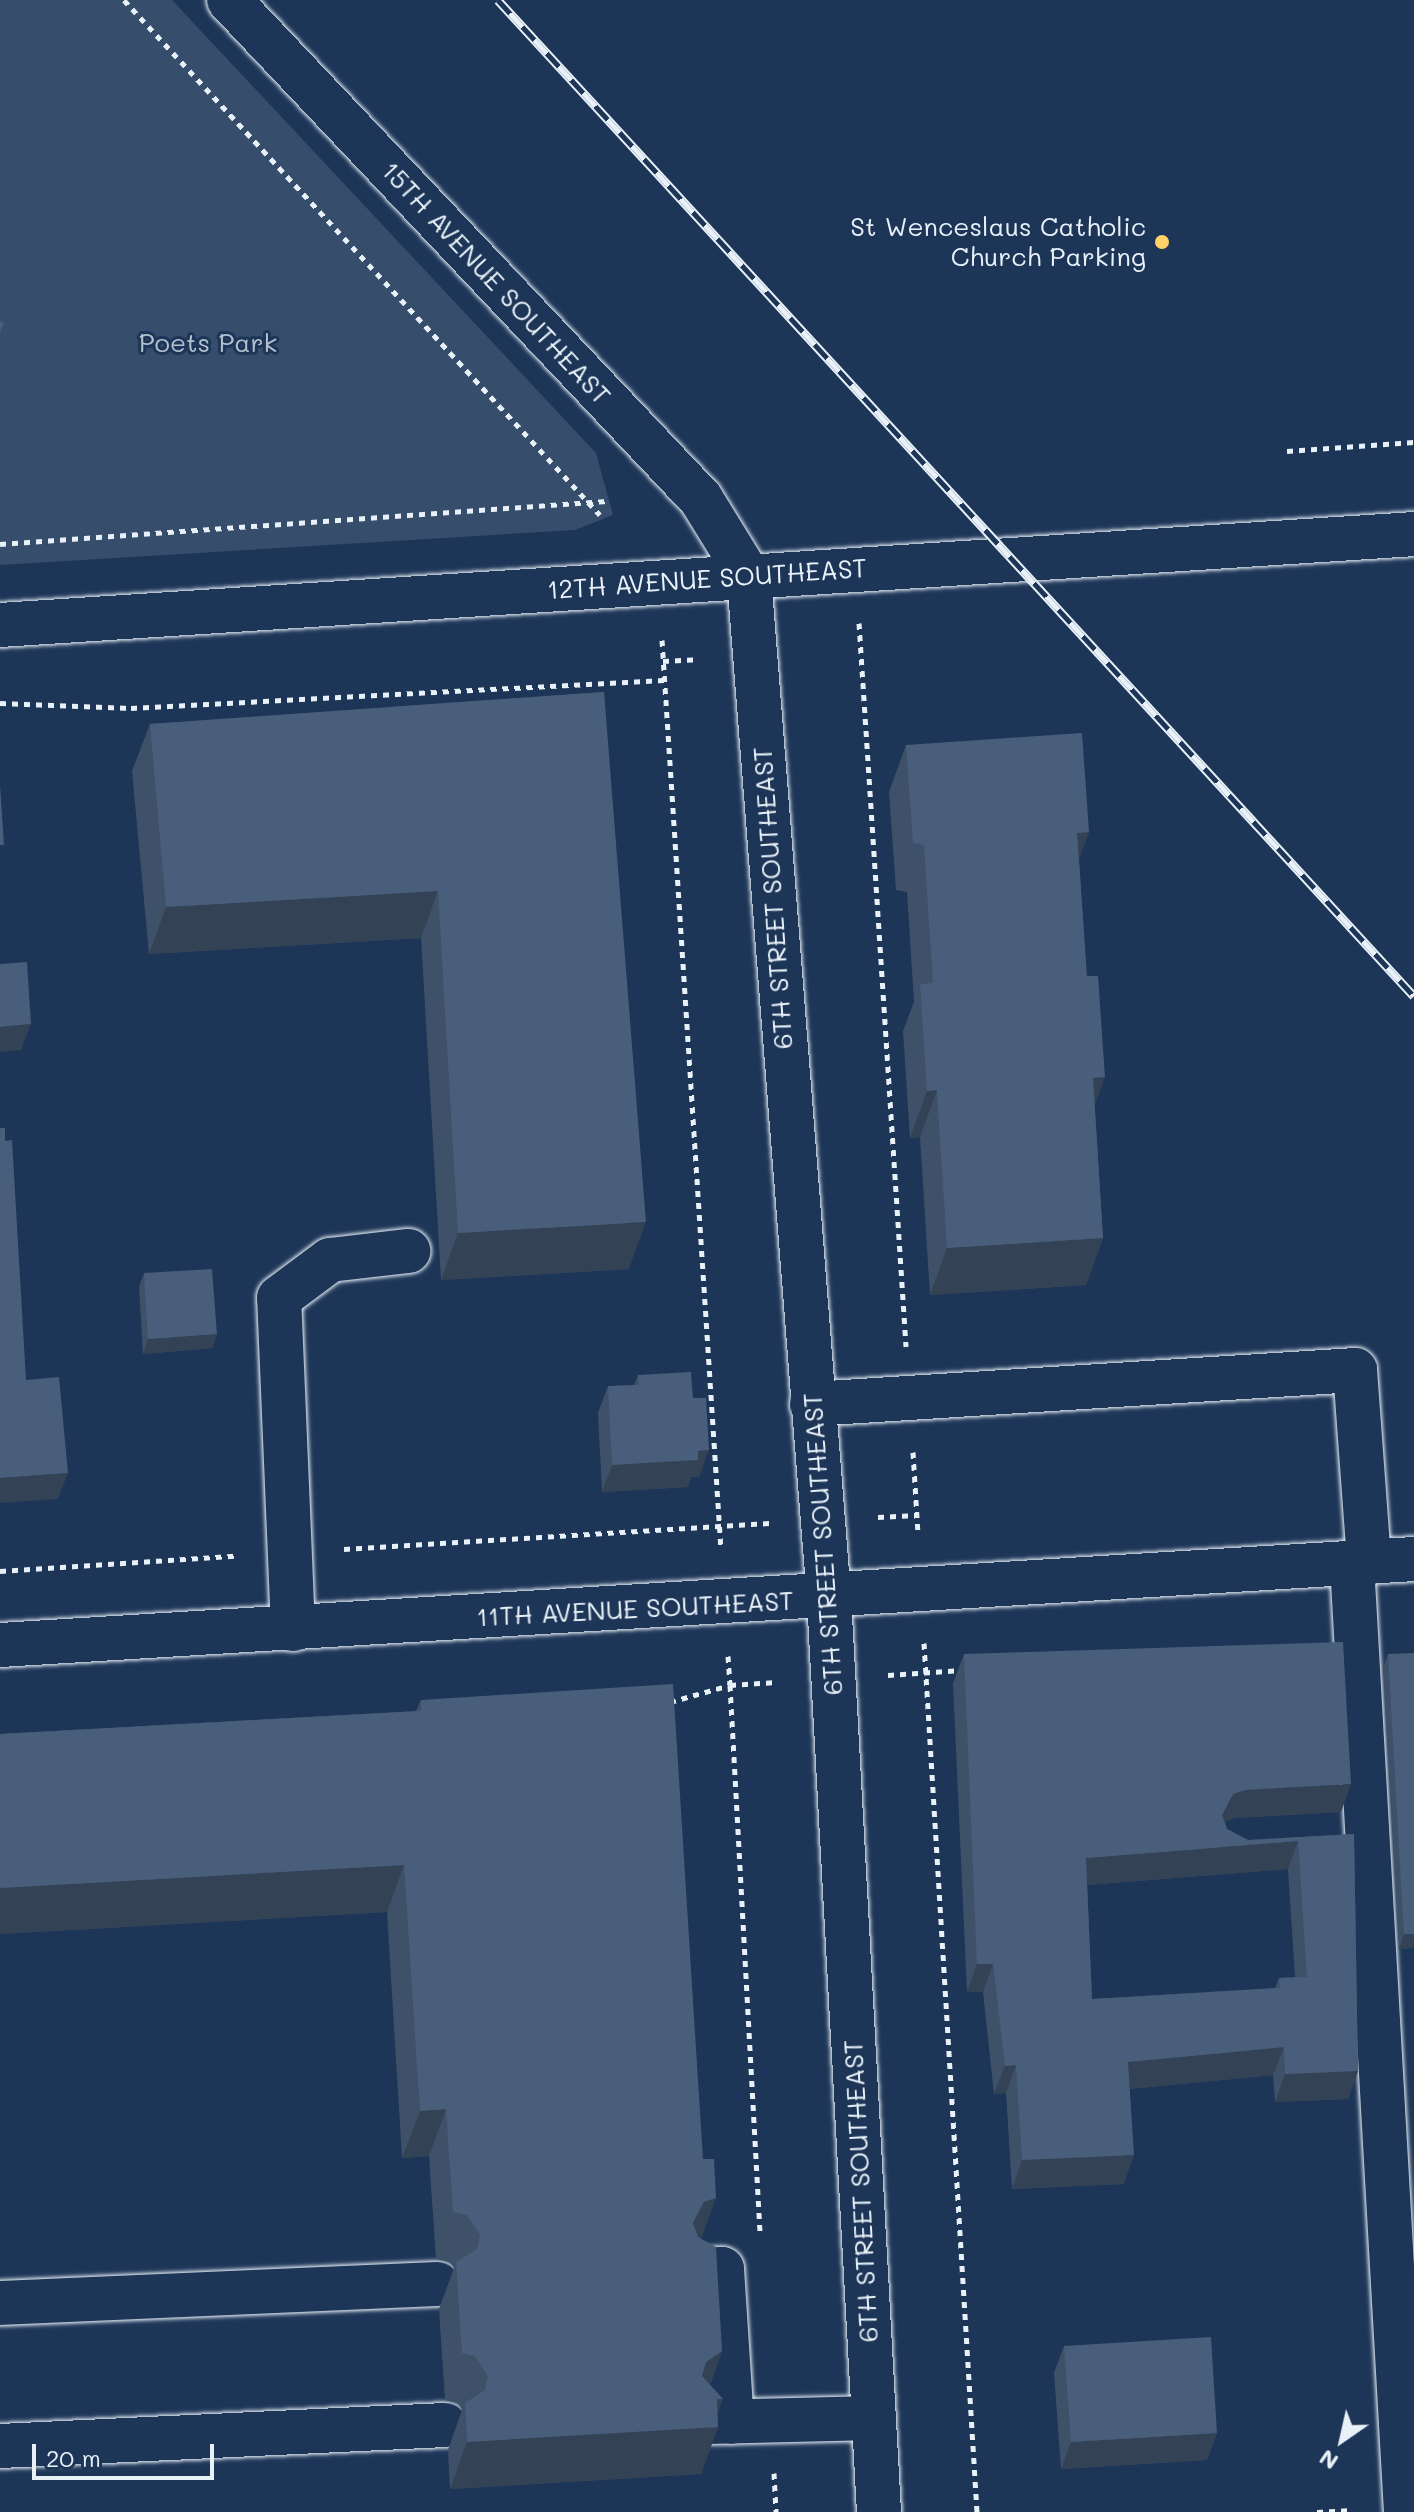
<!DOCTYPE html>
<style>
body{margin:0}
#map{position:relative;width:1414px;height:2512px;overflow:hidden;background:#1d3557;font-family:Mali,sans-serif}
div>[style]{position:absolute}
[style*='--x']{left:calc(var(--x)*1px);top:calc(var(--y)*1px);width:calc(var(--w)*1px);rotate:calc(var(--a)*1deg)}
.green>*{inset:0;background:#374d6c}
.path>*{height:5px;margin-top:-2.5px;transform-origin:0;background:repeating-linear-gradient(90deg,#e8f1f8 0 6px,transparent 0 12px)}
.roads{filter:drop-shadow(0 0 2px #e8f1f8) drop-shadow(0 0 2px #e8f1f8)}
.minor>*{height:44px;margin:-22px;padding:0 22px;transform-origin:22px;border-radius:22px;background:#1d3557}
.major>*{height:44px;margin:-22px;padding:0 22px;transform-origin:22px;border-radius:22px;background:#1d3557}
.rail>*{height:9px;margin-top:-4.5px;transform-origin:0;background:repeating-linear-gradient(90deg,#1d3557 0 18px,#e8f1f8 0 36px);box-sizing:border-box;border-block:2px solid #e8f1f8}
.wall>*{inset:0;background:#3f5169}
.shaded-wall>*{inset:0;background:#334255}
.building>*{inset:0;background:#495e7a}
.dots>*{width:22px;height:22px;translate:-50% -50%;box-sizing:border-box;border:4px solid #1d3557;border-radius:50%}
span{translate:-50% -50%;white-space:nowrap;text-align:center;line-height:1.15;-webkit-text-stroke:6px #1d3557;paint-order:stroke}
.poi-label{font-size:26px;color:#e8f1f8}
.right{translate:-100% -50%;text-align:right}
.street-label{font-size:26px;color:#e8f1f8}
.park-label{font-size:26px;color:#b3c0ce}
.north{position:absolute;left:1302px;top:2400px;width:80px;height:80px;-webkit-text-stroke:6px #1d3557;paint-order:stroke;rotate:214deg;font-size:22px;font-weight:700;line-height:32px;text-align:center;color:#e8f1f8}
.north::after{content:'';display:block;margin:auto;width:28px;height:36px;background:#e8f1f8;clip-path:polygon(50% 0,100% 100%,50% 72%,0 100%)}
.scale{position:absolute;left:32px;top:2444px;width:182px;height:36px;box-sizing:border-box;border:4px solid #e8f1f8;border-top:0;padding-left:10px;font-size:24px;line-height:28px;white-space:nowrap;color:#e8f1f8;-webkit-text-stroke:6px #1d3557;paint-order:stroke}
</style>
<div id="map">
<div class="green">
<div style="clip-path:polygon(0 0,172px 0,596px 453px,613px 515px,575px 530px,0 565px)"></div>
</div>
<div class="path">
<div style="--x:124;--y:0;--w:701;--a:47.25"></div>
<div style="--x:1287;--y:451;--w:127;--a:-4.1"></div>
<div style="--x:0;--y:544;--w:608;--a:-4.06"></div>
<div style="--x:859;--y:623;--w:725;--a:86.28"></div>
<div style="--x:662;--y:640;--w:911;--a:86.29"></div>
<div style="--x:663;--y:661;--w:34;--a:-3"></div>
<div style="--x:0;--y:703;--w:131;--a:2.2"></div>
<div style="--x:131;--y:708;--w:534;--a:-3.01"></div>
<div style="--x:913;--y:1452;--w:82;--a:86.5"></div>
<div style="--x:878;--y:1517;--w:39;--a:-3"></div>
<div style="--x:344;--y:1549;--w:426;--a:-3.5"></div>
<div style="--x:0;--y:1571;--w:235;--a:-3.7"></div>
<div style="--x:924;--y:1643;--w:871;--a:86.51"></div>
<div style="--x:728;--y:1656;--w:29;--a:86"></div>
<div style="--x:730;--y:1685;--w:46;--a:-3.7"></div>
<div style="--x:888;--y:1675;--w:74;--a:-3.9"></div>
<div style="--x:670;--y:1702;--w:62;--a:-15.8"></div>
<div style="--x:730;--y:1685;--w:547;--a:86.86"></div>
<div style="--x:774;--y:2473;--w:39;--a:87"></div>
<div style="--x:1317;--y:2512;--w:36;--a:-3"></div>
</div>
<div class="roads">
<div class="minor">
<div style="--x:229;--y:0;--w:687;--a:46.59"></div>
<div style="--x:701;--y:499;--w:92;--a:58.4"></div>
<div style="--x:749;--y:577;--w:1024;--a:85.52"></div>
<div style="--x:829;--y:1598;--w:915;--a:86.87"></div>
<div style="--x:812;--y:1404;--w:544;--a:-3.58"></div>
<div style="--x:1355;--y:1370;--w:193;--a:85.8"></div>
<div style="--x:1352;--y:1564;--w:950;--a:86.74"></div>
<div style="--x:293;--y:1629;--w:331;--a:-92.4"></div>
<div style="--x:279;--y:1298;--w:64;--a:-36.7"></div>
<div style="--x:330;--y:1260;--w:79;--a:-6.6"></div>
<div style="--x:0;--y:1645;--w:1417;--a:-3.48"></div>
<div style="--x:701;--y:2270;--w:21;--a:-3"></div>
<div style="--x:722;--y:2269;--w:153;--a:86.3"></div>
<div style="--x:0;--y:2303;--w:438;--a:-2.5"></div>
<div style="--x:710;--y:2422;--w:164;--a:-1.4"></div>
<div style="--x:0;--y:2446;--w:446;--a:-2.7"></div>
</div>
<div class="major">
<div style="--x:0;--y:625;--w:1417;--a:-3.68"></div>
</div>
</div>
<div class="rail">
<div style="--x:498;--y:0;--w:1353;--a:47.4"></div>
</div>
<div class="wall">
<div style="clip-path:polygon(604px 692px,629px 1269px,441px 1280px,421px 938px,149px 954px,132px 771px,150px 724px)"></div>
<div style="clip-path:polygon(906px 745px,1089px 832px,1079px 858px,1103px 1238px,1086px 1285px,930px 1295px,920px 1137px,910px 1138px,903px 1031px,914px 1002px,907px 892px,896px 890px,889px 792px)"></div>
<div style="clip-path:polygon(144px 1273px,217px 1334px,212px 1348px,143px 1354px,139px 1287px)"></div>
<div style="clip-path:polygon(638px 1375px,699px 1477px,691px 1477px,688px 1487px,602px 1492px,598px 1413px,608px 1386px,634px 1385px)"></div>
<div style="clip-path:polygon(evenodd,964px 1654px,1341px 1812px,1235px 1818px,1225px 1822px,1227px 1829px,1248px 1840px,1354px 1834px,1358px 2071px,1348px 2099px,1275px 2102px,1273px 2075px,1130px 2089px,1124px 2184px,1012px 2189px,1006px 2093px,994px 2094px,983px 1992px,967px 1992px,953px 1683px,964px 1654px,1288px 1869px,1295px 1977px,1279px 1978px,1275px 1988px,1092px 1999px,1087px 1885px,1288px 1869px)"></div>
<div style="clip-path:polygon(1388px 1654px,1414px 1948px,1399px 1949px,1383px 1668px)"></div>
<div style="clip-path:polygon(421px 1700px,701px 2239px,722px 2351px,710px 2385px,723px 2399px,717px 2413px,718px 2427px,701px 2474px,450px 2489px,448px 2450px,462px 2410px,458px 2403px,445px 2400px,439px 2309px,454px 2268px,450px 2262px,436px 2259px,429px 2156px,402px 2158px,387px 1912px,0 1934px,0 1734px,416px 1711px)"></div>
<div style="clip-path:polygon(1064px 2346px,1217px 2433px,1207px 2460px,1061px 2469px,1054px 2373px)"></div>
</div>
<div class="shaded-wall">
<div style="clip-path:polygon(1089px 832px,1072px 879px,1077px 833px)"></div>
<div style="clip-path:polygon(438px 891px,421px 938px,149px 954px,166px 907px)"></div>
<div style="clip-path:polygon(31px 1024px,21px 1050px,0 1052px,0 1027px)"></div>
<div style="clip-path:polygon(1105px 1077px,1088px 1124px,1093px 1078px)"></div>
<div style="clip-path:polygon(937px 1090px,920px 1137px,910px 1138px,927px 1091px)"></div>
<div style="clip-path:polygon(646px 1222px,629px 1269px,441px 1280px,458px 1233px)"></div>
<div style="clip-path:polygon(1103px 1238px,1086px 1285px,930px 1295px,947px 1248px)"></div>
<div style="clip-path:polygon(217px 1334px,212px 1348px,143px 1354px,148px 1339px)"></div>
<div style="clip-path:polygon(709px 1450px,699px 1477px,691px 1477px,688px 1487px,602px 1492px,612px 1465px)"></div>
<div style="clip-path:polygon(68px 1473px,58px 1499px,0 1503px,0 1478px)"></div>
<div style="clip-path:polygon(1351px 1784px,1341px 1812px,1235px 1818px,1223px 1823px,1222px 1815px,1233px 1794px,1245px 1790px)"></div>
<div style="clip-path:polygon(1298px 1841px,1288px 1869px,1075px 1886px,1086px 1858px)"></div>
<div style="clip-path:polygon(404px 1865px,387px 1912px,0 1934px,0 1888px)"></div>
<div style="clip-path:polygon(1404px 1934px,1414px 1934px,1414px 1948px,1399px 1949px)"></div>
<div style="clip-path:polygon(977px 1964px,993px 1964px,983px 1992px,967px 1992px)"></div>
<div style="clip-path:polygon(1284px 2047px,1273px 2075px,1118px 2090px,1128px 2062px)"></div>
<div style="clip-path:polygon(1016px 2065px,1006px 2093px,994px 2094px,1005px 2066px)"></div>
<div style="clip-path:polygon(1358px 2071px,1348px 2099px,1275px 2102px,1285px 2074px)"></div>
<div style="clip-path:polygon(446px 2109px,429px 2156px,402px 2158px,420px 2111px)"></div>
<div style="clip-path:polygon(1134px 2155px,1124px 2184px,1012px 2189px,1022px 2160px)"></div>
<div style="clip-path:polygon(716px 2198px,699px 2245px,693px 2223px,704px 2202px)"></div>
<div style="clip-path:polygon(722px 2351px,705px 2398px,689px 2409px,706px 2362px)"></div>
<div style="clip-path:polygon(717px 2399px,723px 2399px,712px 2428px,718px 2427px,701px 2474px,450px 2489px,467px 2442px)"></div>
<div style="clip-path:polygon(1217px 2433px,1207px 2460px,1061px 2469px,1071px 2442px)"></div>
</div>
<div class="building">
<div style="clip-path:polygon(0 321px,4px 323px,0 333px)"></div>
<div style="clip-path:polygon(604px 692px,646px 1222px,458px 1233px,438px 891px,166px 907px,150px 724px)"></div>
<div style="clip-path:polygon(1082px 733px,1089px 832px,1077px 833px,1087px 976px,1098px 976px,1105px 1077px,1093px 1078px,1103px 1238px,947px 1248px,937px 1090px,927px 1091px,920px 984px,933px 983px,924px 845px,913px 843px,906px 745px)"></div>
<div style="clip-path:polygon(0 785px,4px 845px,0 845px)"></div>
<div style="clip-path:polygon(27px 962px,31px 1024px,0 1027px,0 964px)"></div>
<div style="clip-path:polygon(0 1128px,5px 1128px,5px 1141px,12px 1140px,26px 1380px,59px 1377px,68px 1473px,0 1478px)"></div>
<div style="clip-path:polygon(212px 1269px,217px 1334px,148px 1339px,144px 1273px)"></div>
<div style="clip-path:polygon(691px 1372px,693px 1398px,706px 1398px,709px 1450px,698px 1451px,698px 1460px,612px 1465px,608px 1386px,639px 1385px,638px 1375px)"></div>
<div style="clip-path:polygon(evenodd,1343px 1642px,1351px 1784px,1245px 1790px,1233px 1794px,1222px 1815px,1227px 1829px,1248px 1840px,1354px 1834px,1358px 2071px,1285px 2074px,1284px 2047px,1128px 2062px,1134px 2155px,1022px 2160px,1016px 2065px,1005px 2066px,993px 1964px,977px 1964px,964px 1654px,1343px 1642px,1298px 1841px,1307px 1977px,1279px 1978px,1280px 1988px,1092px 1999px,1086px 1858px,1298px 1841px)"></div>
<div style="clip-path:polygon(1414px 1653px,1414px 1934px,1404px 1934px,1388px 1654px)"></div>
<div style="clip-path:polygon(673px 1684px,703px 2159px,714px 2159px,716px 2198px,704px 2202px,693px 2223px,698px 2237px,716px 2247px,722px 2351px,706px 2362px,702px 2376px,723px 2399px,717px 2399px,718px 2427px,467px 2442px,465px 2403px,485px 2390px,488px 2376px,475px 2356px,462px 2353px,456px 2262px,477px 2249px,480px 2235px,467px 2215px,453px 2212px,446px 2109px,420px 2111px,404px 1865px,0 1888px,0 1734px,421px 1711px,421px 1700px)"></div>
<div style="clip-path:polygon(1211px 2337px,1217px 2433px,1071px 2442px,1064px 2346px)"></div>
</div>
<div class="dots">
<div style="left:1162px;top:242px;background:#ffd166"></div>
</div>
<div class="poi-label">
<span class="right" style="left:1146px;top:242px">St Wenceslaus Catholic<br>Church Parking</span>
</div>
<div class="street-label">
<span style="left:496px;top:283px;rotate:47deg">15TH AVENUE SOUTHEAST</span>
<span style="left:707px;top:579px;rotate:-4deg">12TH AVENUE SOUTHEAST</span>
<span style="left:773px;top:898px;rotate:-94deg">6TH STREET SOUTHEAST</span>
<span style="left:823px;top:1544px;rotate:-94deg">6TH STREET SOUTHEAST</span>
<span style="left:635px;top:1609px;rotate:-3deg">11TH AVENUE SOUTHEAST</span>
<span style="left:861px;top:2191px;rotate:-93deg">6TH STREET SOUTHEAST</span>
</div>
<div class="park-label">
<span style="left:208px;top:343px">Poets Park</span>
</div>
<div class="north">N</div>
<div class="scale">20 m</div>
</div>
